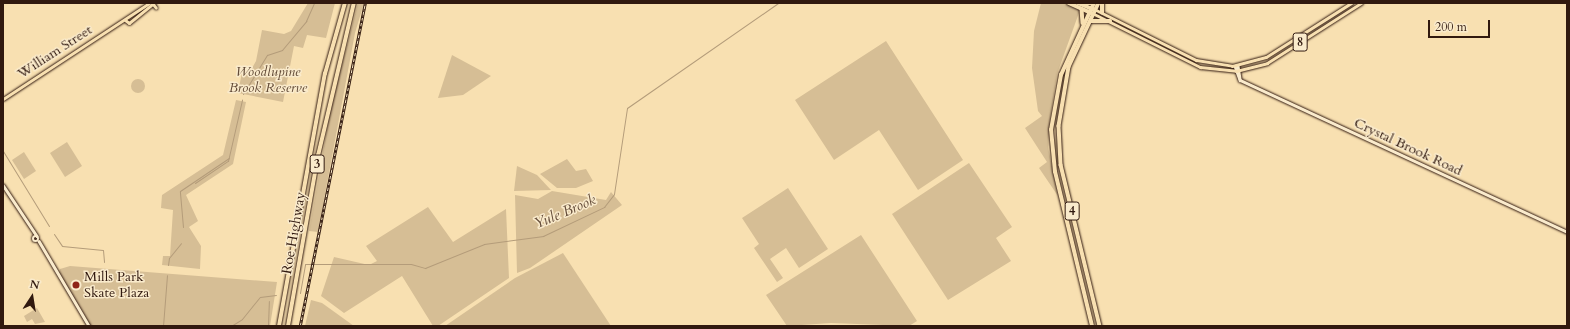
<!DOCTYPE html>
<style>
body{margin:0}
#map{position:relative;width:1570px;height:329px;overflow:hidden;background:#f8e0b1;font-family:Cardo,serif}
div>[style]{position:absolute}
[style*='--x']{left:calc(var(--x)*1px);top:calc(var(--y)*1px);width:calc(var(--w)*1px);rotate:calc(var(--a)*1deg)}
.green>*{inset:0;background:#d6be95}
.round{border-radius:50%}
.stream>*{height:1px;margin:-0.5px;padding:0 0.5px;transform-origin:0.5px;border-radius:0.5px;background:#b49c7a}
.roads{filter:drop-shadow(0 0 1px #31190f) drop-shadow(0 0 1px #31190f)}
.secondary>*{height:2.5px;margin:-1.25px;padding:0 1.25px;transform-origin:1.25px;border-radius:1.25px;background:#faebcc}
.secondary>.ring{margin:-1.25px;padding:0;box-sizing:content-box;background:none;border:2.5px solid #faebcc;border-radius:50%}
.primary>*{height:3px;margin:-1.5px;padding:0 1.5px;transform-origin:1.5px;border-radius:1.5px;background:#f8e0b1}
.highway>*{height:3.5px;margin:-1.75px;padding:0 1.75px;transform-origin:1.75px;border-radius:1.75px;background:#f8e0b1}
.rail>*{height:2.5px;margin-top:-1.25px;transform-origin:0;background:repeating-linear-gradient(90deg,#faebcc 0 3px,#31190f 0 6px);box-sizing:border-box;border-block:1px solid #31190f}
.dots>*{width:11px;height:11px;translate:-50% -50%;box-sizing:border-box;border:2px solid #faebcc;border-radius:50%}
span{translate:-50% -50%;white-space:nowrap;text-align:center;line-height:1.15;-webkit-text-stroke:3px #faebcc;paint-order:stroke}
.shield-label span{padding:1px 3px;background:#faebcc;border:1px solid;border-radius:3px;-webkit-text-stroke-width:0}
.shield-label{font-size:13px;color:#31190f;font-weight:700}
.street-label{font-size:14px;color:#31190f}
.park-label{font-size:14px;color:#634b37;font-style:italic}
.poi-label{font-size:14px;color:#31190f}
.left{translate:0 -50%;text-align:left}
.water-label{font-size:15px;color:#654d3a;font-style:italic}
.frame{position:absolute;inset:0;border:4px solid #31190f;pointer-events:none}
.north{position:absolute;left:12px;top:277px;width:40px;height:40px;-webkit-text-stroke:3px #faebcc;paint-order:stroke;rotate:12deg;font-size:11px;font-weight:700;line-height:16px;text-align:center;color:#31190f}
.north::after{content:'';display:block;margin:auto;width:14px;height:18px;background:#31190f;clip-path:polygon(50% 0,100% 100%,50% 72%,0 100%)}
.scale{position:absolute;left:1428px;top:20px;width:62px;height:18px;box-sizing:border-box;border:2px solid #31190f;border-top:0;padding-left:5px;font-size:12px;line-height:14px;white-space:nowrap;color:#31190f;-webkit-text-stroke:3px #faebcc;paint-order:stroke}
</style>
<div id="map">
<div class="green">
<div style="clip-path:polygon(308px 3px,335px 3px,326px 38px,307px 35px,303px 48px,294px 46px,283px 102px,238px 93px,242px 72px,251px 70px,256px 61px,262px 30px,284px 34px,291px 31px)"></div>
<div style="clip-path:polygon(358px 3px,364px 3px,355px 33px,318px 232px,309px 231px,331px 107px)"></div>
<div style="clip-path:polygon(1041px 3px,1065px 3px,1080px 10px,1057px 74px,1050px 120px,1048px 147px,1058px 196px,1039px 168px,1047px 162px,1025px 128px,1042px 116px,1038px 111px,1032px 68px,1034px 31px)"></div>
<div style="clip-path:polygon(886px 41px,963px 160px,918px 190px,879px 130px,834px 160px,795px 100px)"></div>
<div style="clip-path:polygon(452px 55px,491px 76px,463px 95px,438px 98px)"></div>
<div class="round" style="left:131px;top:79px;width:14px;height:14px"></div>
<div style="clip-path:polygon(236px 100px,246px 102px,233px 164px,186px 195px,198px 221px,189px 227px,201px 246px,200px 269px,162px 265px,163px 256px,170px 256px,173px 210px,161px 208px,162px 195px,223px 155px)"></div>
<div style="clip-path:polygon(67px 142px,82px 166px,65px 177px,50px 153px)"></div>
<div style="clip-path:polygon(24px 152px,36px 171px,24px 179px,12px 160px)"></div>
<div style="clip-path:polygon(567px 159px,576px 171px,586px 169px,593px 181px,576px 188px,557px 188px,540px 174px)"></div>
<div style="clip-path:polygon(969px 163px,1012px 227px,996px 238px,1011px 261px,948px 300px,892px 214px)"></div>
<div style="clip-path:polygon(517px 166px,537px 175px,551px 190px,514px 191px)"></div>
<div style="clip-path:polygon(788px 188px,828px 249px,799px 268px,786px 248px,770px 259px,783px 278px,777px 282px,754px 248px,759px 244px,742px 218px)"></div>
<div style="clip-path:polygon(552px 191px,606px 200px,611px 192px,622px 205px,530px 268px,517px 273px,515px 195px,538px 199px)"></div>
<div style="clip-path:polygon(428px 207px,453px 242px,506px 209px,509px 278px,438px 326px,433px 326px,402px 276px,344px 313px,321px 296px,334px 257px,369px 265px,377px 261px,366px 246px)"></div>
<div style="clip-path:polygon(861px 235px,917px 321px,909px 326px,831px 323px,787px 326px,766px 295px)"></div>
<div style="clip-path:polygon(563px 253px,611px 326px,445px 326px,515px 278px)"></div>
<div style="clip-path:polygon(70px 266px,277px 282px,270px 326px,91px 326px,59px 273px,60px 269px)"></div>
<div style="clip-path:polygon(311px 300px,322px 303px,354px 326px,305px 326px)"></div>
<div style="clip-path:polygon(37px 308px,45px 322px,35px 324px,32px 319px,27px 322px,24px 316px)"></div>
</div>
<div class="stream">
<div style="--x:243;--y:94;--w:46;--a:-58.4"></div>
<div style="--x:267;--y:55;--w:16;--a:-18"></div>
<div style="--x:282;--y:50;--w:38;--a:-50"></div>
<div style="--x:306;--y:21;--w:20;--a:-66"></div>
<div style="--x:3;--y:151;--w:88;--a:58.5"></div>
<div style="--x:195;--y:183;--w:40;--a:-34"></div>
<div style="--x:228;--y:161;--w:63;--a:-77.1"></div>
<div style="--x:183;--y:227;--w:36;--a:-95"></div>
<div style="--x:180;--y:191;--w:59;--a:-34"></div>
<div style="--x:54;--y:234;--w:14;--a:56"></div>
<div style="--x:62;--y:246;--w:41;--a:5.6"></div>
<div style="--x:103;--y:250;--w:12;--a:85"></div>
<div style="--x:168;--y:265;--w:7;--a:-82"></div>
<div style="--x:169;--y:258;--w:19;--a:-51"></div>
<div style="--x:300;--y:293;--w:29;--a:-80"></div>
<div style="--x:305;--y:264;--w:106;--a:0"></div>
<div style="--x:411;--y:264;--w:15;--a:16"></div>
<div style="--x:425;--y:268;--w:64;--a:-22.1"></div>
<div style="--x:484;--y:244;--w:60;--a:-7.7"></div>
<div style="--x:543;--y:236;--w:68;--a:-25.4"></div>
<div style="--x:604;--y:207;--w:16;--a:-52"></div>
<div style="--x:614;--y:194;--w:87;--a:-81.4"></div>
<div style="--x:627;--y:108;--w:184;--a:-34.8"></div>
<div style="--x:163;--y:326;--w:51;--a:-85.5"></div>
<div style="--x:231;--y:326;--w:13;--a:-32"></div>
<div style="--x:242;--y:319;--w:28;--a:-51"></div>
<div style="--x:260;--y:297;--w:16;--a:-7"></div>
<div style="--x:268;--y:326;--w:25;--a:-88"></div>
</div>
<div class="roads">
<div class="secondary">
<div style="--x:1235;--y:66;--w:15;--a:70"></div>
<div style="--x:1240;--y:80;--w:361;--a:24.9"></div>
<div style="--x:1238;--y:66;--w:13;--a:81"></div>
<div style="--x:3;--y:185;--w:61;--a:56.3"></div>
<div class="ring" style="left:33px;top:236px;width:3.5px;height:3.5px"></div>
<div style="--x:39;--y:241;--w:99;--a:59.5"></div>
</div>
<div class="primary">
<div style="--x:152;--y:3;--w:6;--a:51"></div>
<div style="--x:1096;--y:10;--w:112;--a:26.6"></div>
<div style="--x:1196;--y:60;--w:36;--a:9"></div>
<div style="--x:1232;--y:66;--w:35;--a:-15"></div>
<div style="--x:1266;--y:57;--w:101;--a:-32.4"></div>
<div style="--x:1094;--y:14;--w:119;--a:26.6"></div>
<div style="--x:1200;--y:67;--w:36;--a:6"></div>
<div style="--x:1236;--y:71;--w:32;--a:-14"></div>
<div style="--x:1267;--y:63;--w:112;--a:-32.6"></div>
<div style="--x:125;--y:20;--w:5;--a:37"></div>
<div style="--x:129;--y:23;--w:32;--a:-39"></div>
<div style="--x:3;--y:99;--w:175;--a:-33.3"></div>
</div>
<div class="highway">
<div style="--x:1069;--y:3;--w:24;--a:24"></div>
<div style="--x:1078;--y:3;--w:16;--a:22"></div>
<div style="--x:1086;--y:3;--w:5;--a:0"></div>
<div style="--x:1099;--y:3;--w:71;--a:115.1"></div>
<div style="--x:1069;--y:67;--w:60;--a:99.6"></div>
<div style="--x:1059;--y:126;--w:39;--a:87"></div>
<div style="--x:1061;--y:165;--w:166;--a:76.4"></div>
<div style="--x:1082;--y:9;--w:14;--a:86"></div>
<div style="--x:1102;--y:13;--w:10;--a:-90"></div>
<div style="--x:1091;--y:21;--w:19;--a:0"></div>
<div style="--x:279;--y:326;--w:256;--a:-79.7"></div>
<div style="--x:325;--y:74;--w:74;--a:-74.3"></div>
<div style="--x:288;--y:326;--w:173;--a:-80"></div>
<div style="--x:318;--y:156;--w:157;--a:-76.8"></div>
<div style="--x:1092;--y:326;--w:158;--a:-103.5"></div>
<div style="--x:1055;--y:172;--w:42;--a:-95.4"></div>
<div style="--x:1051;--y:130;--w:56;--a:-79.7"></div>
<div style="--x:1061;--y:75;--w:79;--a:-65.4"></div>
</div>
</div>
<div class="rail">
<div style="--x:300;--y:326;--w:329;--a:-78.6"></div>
</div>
<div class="dots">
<div style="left:76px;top:285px;background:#8f2418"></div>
</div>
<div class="shield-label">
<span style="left:1300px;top:42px">8</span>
<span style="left:317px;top:164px">3</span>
<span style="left:1072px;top:211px">4</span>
</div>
<div class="street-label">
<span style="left:55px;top:52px;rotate:-33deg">William Street</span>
<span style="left:1408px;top:147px;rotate:25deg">Crystal Brook Road</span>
<span style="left:294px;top:233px;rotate:-80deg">Roe Highway</span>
</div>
<div class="park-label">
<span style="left:268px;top:80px">Woodlupine<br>Brook Reserve</span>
</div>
<div class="poi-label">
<span class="left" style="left:84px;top:285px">Mills Park<br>Skate Plaza</span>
</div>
<div class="water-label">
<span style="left:565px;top:212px;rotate:-23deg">Yule Brook</span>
</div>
<div class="frame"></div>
<div class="north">N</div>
<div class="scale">200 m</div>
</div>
